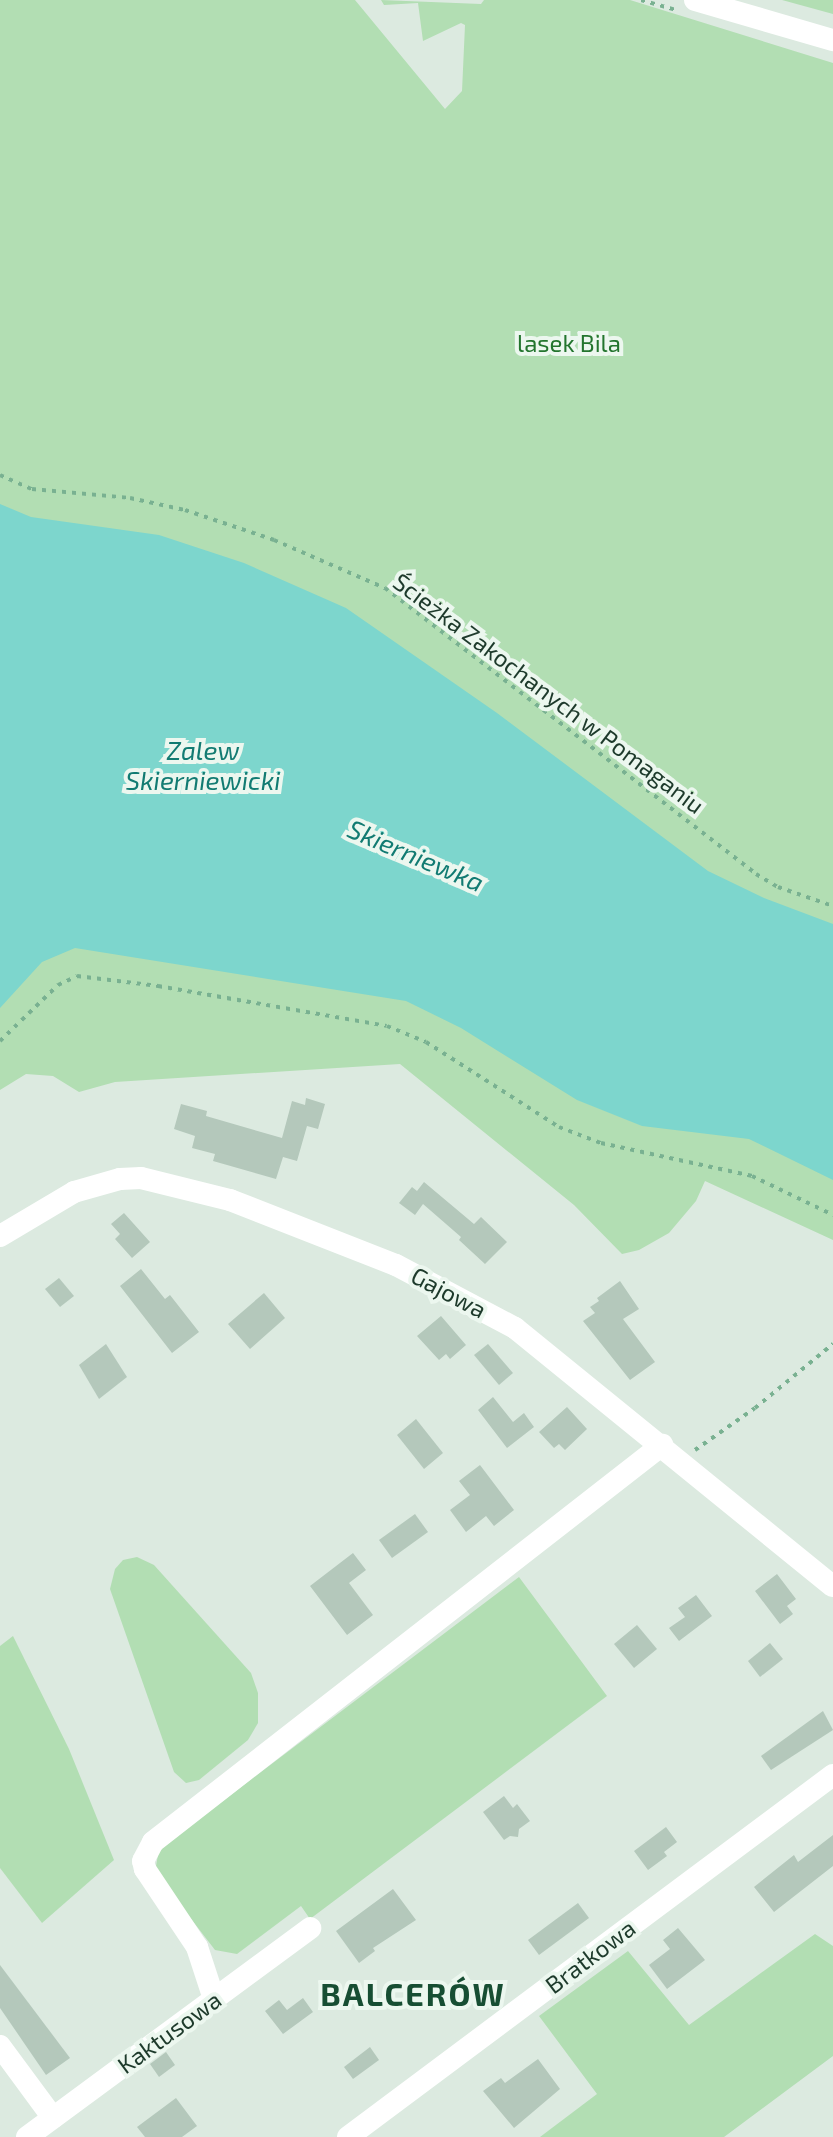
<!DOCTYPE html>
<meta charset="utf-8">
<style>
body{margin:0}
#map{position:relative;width:833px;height:2137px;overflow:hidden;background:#dceae0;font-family:"Exo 2",sans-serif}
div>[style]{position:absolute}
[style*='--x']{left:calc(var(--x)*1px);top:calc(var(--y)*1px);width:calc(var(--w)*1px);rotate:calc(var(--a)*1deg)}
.green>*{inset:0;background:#b2deb3}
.water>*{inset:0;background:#7dd6cd}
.building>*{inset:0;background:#b4c8bb}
.path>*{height:4px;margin-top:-2px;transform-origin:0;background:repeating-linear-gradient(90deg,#79b191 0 4px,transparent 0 10px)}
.street>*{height:22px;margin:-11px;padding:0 11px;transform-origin:11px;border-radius:11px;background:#fff}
span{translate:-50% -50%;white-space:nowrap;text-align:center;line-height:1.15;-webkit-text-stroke:8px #ecf7ef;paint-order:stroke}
.park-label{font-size:24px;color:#23752e}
.street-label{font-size:24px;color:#1d3a2b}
.water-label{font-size:26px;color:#127b72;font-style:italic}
.district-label{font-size:32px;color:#174e33;font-weight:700;letter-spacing:2px}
</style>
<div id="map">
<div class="green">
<div style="clip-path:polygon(0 0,355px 0,445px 109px,462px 91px,465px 25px,461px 23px,423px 41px,418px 3px,384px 5px,381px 0,481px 4px,484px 0,630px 0,833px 63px,833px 1240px,705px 1181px,696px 1201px,669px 1233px,639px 1250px,622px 1254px,574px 1205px,400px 1064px,115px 1082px,79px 1092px,53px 1076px,26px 1074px,0 1090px)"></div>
<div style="clip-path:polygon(782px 0,833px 0,833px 14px)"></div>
<div style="clip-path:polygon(137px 1557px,154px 1565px,251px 1673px,258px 1693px,258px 1723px,248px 1740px,199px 1780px,186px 1783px,174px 1772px,110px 1589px,115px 1569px,123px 1560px)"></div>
<div style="clip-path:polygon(519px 1577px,607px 1696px,310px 1919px,301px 1906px,237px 1954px,215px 1950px,155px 1872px,159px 1849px)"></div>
<div style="clip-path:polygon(13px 1636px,69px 1749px,114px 1860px,42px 1923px,0 1868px,0 1646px)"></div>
<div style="clip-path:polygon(815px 1934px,833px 1946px,833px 2056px,724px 2137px,540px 2137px,597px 2094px,539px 2016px,628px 1951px,689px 2025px)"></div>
</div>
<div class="water">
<div style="clip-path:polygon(0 504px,31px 517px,159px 535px,244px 563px,346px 608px,497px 713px,708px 871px,764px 898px,833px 924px,833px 1180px,749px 1139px,642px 1126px,577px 1100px,461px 1028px,406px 1001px,75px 948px,42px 962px,0 1008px)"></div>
</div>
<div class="building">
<div style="clip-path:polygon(306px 1098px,325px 1104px,318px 1129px,307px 1126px,297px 1161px,283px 1157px,276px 1179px,213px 1161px,215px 1154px,192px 1148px,195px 1136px,174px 1129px,181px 1104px,207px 1111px,206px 1116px,282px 1138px,292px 1101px,305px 1105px)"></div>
<div style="clip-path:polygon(424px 1182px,474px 1224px,481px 1217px,507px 1242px,485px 1264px,459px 1240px,461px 1237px,423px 1204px,415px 1215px,399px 1203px,412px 1187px,417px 1191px)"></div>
<div style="clip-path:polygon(124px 1213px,150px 1242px,132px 1258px,115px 1239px,120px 1234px,111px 1224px)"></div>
<div style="clip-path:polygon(141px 1269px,165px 1299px,170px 1295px,199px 1332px,172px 1353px,120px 1286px)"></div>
<div style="clip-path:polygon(59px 1278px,74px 1296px,60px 1307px,45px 1289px)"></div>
<div style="clip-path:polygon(620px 1281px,639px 1309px,623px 1319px,655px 1362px,630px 1380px,583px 1321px,595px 1313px,590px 1307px,599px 1301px,597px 1298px)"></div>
<div style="clip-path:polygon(264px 1293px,285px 1318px,250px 1349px,228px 1324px)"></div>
<div style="clip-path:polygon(441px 1316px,466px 1345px,450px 1359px,446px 1354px,439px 1360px,417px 1336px)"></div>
<div style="clip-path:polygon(106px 1344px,127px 1377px,99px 1399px,79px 1365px)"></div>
<div style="clip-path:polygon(488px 1344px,513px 1373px,499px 1385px,474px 1355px)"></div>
<div style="clip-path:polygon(493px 1397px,513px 1422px,524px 1413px,534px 1427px,507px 1448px,478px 1410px)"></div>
<div style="clip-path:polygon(567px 1407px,587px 1429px,565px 1450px,559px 1444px,554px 1448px,539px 1432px)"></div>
<div style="clip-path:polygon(416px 1419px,443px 1453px,424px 1469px,397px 1435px)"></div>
<div style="clip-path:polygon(480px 1465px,514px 1510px,494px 1526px,486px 1516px,466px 1532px,450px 1510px,470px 1495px,459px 1481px)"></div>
<div style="clip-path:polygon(415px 1514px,428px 1532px,392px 1558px,379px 1540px)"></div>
<div style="clip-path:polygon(353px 1553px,366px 1570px,349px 1583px,373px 1615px,347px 1635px,310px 1586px)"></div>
<div style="clip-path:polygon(777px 1574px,796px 1599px,787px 1606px,793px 1614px,780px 1624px,755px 1591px)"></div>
<div style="clip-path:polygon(696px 1595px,712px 1616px,679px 1641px,669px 1628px,685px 1617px,678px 1608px)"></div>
<div style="clip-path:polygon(637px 1625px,657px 1649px,634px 1668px,614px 1644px)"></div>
<div style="clip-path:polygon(770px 1643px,783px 1659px,760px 1677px,748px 1661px)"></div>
<div style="clip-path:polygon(823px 1711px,833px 1730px,771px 1770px,761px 1756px)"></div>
<div style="clip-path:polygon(504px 1796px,513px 1808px,517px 1804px,530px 1821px,519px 1829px,518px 1837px,510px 1836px,504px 1840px,483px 1812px)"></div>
<div style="clip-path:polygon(666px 1827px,677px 1842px,664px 1852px,667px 1856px,648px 1870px,634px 1851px)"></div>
<div style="clip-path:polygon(833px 1835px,833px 1866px,774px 1912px,754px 1887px,794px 1855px,798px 1862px)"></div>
<div style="clip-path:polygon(393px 1889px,416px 1920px,373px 1948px,375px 1951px,359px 1963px,336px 1931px)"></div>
<div style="clip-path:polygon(578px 1903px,589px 1918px,539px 1955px,528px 1940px)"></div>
<div style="clip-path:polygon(678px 1928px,705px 1960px,667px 1989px,649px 1965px,670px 1949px,663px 1940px)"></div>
<div style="clip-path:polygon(0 1965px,70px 2058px,46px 2075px,0 2008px)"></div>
<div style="clip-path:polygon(303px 1998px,313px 2012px,283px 2034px,265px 2011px,279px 2000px,287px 2010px)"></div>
<div style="clip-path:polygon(370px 2047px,379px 2060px,353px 2079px,344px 2067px)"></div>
<div style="clip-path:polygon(166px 2052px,175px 2065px,159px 2077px,150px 2064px)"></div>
<div style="clip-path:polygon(538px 2059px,560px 2089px,514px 2128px,483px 2091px,501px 2078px,505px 2083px)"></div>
<div style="clip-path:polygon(176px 2098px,197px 2126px,182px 2137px,145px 2137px,137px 2127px)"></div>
</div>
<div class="path">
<div style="--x:641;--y:0;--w:37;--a:16"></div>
<div style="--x:0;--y:475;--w:35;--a:24"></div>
<div style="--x:32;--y:489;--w:98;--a:5.2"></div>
<div style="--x:130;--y:498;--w:56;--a:12.3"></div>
<div style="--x:185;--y:510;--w:94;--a:18.6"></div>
<div style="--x:274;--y:540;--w:121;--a:23.4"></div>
<div style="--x:385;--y:588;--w:468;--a:37.6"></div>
<div style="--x:756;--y:874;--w:26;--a:31"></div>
<div style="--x:778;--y:887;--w:58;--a:19.1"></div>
<div style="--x:0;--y:1041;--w:81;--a:-44"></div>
<div style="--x:58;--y:985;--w:21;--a:-25"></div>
<div style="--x:77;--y:976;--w:82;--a:7"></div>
<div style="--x:158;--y:986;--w:232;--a:9.9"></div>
<div style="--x:387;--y:1026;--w:42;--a:22.3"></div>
<div style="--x:426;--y:1042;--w:158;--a:32.6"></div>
<div style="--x:559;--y:1127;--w:45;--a:20.9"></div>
<div style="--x:601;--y:1143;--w:155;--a:12.3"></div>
<div style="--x:752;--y:1176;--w:90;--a:25.7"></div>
<div style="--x:695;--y:1450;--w:73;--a:-35"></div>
<div style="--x:755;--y:1408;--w:101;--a:-39.4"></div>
</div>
<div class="street">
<div style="--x:695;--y:0;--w:144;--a:16.2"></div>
<div style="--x:0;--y:1236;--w:86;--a:-30.7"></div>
<div style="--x:74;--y:1192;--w:48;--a:-15.8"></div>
<div style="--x:120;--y:1179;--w:21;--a:-3"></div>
<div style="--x:141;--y:1178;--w:92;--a:13.9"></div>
<div style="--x:230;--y:1200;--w:178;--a:21.4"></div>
<div style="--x:396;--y:1265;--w:135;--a:27.9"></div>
<div style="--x:515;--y:1328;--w:409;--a:39.1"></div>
<div style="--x:214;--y:1999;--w:55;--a:-108.1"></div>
<div style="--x:197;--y:1947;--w:94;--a:-123.7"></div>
<div style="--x:145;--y:1869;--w:8;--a:-104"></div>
<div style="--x:143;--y:1861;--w:21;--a:-62"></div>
<div style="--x:153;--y:1842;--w:646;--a:-37.95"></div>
<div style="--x:0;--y:2046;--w:89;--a:53.6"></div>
<div style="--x:27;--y:2137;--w:352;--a:-36.4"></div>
<div style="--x:348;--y:2137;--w:605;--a:-36.74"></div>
</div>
<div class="park-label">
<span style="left:569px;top:343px">lasek Bila</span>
</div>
<div class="street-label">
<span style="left:549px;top:693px;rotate:37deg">Ścieżka Zakochanych w Pomaganiu</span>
<span style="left:449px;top:1292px;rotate:28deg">Gajowa</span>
<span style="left:590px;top:1956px;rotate:-37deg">Bratkowa</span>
<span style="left:169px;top:2032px;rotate:-36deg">Kaktusowa</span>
</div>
<div class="water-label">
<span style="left:203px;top:765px">Zalew<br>Skierniewicki</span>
<span style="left:416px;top:855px;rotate:23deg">Skierniewka</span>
</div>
<div class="district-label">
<span style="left:413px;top:1993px">BALCERÓW</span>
</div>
</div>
